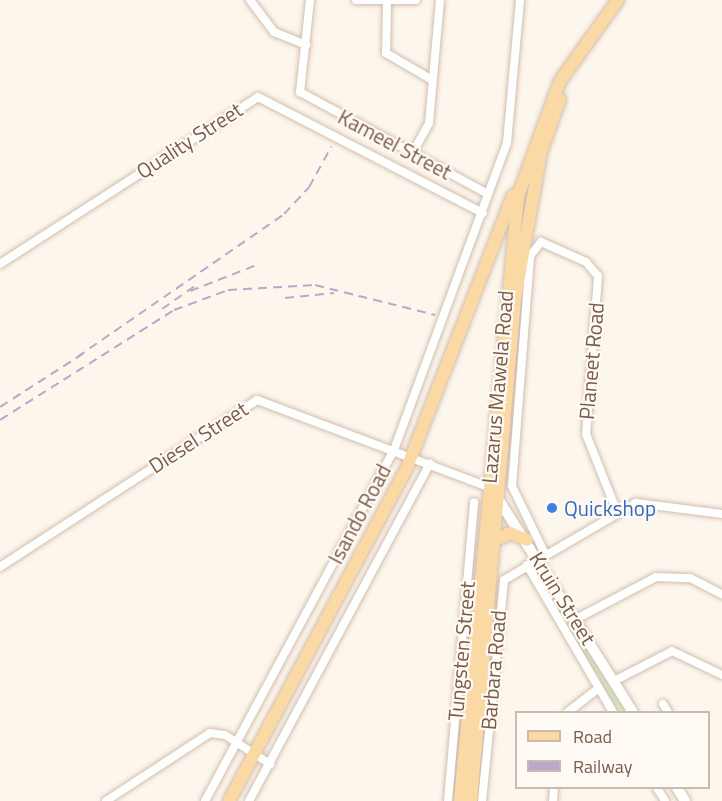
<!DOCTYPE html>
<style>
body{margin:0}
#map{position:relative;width:722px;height:801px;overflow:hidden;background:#fdf6ec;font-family:"Titillium Web",sans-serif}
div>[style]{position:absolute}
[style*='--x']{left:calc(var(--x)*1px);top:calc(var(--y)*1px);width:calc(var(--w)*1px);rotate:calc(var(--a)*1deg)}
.green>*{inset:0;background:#d8ecc9}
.roads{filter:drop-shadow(0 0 2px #d1beb0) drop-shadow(0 0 2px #d1beb0)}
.street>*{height:8px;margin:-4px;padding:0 4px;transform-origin:4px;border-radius:4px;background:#fff}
.secondary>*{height:10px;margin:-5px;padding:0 5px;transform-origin:5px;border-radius:5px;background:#fff}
.primary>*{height:12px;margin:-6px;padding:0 6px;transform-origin:6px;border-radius:6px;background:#fbd9a5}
.rail>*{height:1.5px;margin-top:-0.75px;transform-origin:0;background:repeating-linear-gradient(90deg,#b9a8c9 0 9px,transparent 0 15px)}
.dots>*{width:16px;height:16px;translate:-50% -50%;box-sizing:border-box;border:3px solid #fffaf3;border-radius:50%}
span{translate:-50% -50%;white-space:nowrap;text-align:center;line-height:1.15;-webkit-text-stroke:4.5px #fffaf3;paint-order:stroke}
.street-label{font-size:21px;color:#7a5c4d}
.shop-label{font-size:21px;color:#366cbe}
.left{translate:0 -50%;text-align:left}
.legend{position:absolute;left:515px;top:711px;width:195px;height:78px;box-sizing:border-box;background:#fffaf3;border:2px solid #cabbb1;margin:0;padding:8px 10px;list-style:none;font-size:18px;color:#7a5c4d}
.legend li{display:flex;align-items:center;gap:12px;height:30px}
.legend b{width:30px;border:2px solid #cabbb1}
</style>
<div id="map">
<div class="green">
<div style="clip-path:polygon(538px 565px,628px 712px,618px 712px,533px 568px)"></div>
</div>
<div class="roads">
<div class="street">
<div style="--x:250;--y:0;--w:40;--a:53"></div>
<div style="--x:274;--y:32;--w:35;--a:22"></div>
<div style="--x:310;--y:0;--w:93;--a:96.2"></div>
<div style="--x:300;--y:92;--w:212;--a:28.5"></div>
<div style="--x:356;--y:0;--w:60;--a:0"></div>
<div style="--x:387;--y:3;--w:50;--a:91.1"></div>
<div style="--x:386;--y:53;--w:53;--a:30.4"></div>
<div style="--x:412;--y:154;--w:35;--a:-61"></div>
<div style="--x:429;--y:123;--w:123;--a:-84.9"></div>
<div style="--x:0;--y:264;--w:307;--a:-32.9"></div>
<div style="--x:258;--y:97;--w:253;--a:27.3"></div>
<div style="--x:545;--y:554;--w:76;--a:-115.9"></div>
<div style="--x:512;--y:486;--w:231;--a:-85.5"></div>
<div style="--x:530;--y:256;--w:18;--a:-52"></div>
<div style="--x:541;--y:242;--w:49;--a:24"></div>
<div style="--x:586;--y:262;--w:18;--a:49"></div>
<div style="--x:598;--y:276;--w:158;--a:94.3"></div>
<div style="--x:586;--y:434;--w:84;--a:68.3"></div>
<div style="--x:527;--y:565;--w:170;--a:59.7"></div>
<div style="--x:0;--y:567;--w:306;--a:-33"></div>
<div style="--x:257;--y:400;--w:248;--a:20.6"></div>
<div style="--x:578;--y:618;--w:88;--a:-27.7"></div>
<div style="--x:656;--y:577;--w:34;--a:2"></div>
<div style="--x:690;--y:578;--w:36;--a:27"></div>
<div style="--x:614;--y:681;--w:65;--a:-27.3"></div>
<div style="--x:672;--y:651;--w:55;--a:25.6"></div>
<div style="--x:663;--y:704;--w:9;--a:58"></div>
<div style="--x:568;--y:712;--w:39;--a:-38"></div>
<div style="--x:657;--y:788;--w:15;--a:58"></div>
<div style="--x:106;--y:801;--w:124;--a:-33.2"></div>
<div style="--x:210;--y:733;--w:15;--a:8"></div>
<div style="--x:225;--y:735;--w:54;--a:32.8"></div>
<div style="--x:205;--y:801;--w:399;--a:-61.7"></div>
<div style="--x:394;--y:450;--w:327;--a:-69.8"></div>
<div style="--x:507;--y:143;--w:144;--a:-84.8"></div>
<div style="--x:249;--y:801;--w:383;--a:-61.8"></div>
<div style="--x:448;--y:801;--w:300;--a:-85"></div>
<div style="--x:482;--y:801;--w:222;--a:-84.3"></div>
<div style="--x:504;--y:580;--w:153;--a:-30.3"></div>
<div style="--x:636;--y:503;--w:87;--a:7.3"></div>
<div style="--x:553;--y:801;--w:13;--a:-86"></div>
</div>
<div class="secondary">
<div style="--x:495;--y:494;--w:258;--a:57.7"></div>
<div style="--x:677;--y:788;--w:15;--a:58"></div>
</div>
<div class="primary">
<div style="--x:494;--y:541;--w:18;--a:-27"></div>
<div style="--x:510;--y:533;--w:18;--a:22"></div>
<div style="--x:229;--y:801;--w:375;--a:-61.9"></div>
<div style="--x:406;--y:470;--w:295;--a:-68.7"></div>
<div style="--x:460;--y:801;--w:608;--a:-84.52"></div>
<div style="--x:518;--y:196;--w:122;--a:-69.9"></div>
<div style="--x:560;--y:81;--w:100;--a:-54.4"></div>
<div style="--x:471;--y:801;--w:498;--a:-85"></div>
<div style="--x:514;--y:305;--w:155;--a:-80"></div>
<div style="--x:541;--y:152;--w:56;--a:-70.3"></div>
</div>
</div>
<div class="rail">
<div style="--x:190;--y:291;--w:69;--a:-21.3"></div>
<div style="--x:285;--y:298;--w:49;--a:-5.8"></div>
<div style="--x:162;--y:309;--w:42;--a:-35.2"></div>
<div style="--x:77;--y:357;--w:252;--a:-34.6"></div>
<div style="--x:284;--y:214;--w:37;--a:-47"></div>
<div style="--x:309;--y:187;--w:46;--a:-61.2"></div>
<div style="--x:0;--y:407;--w:100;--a:-32.7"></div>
<div style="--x:0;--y:420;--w:206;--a:-32.3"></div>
<div style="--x:174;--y:310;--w:58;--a:-20.3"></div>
<div style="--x:228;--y:290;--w:87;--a:-3.3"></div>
<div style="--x:315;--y:285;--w:124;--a:14"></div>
</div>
<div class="dots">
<div style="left:552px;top:508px;background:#3f7fe0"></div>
</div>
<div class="street-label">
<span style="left:189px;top:140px;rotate:-33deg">Quality Street</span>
<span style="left:395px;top:144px;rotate:28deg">Kameel Street</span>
<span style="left:591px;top:361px;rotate:-85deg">Planeet Road</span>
<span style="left:497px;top:387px;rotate:-85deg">Lazarus Mawela Road</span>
<span style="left:198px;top:437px;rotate:-33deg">Diesel Street</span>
<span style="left:359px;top:514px;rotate:-62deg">Isando Road</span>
<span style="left:563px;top:598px;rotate:58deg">Kruin Street</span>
<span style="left:461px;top:651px;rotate:-85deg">Tungsten Street</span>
<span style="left:493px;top:670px;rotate:-85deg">Barbara Road</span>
</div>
<div class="shop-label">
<span class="left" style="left:564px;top:508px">Quickshop</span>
</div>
<ul class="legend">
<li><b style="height:8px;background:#fbd9a5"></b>Road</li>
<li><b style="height:8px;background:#b9a8c9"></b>Railway</li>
</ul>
</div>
